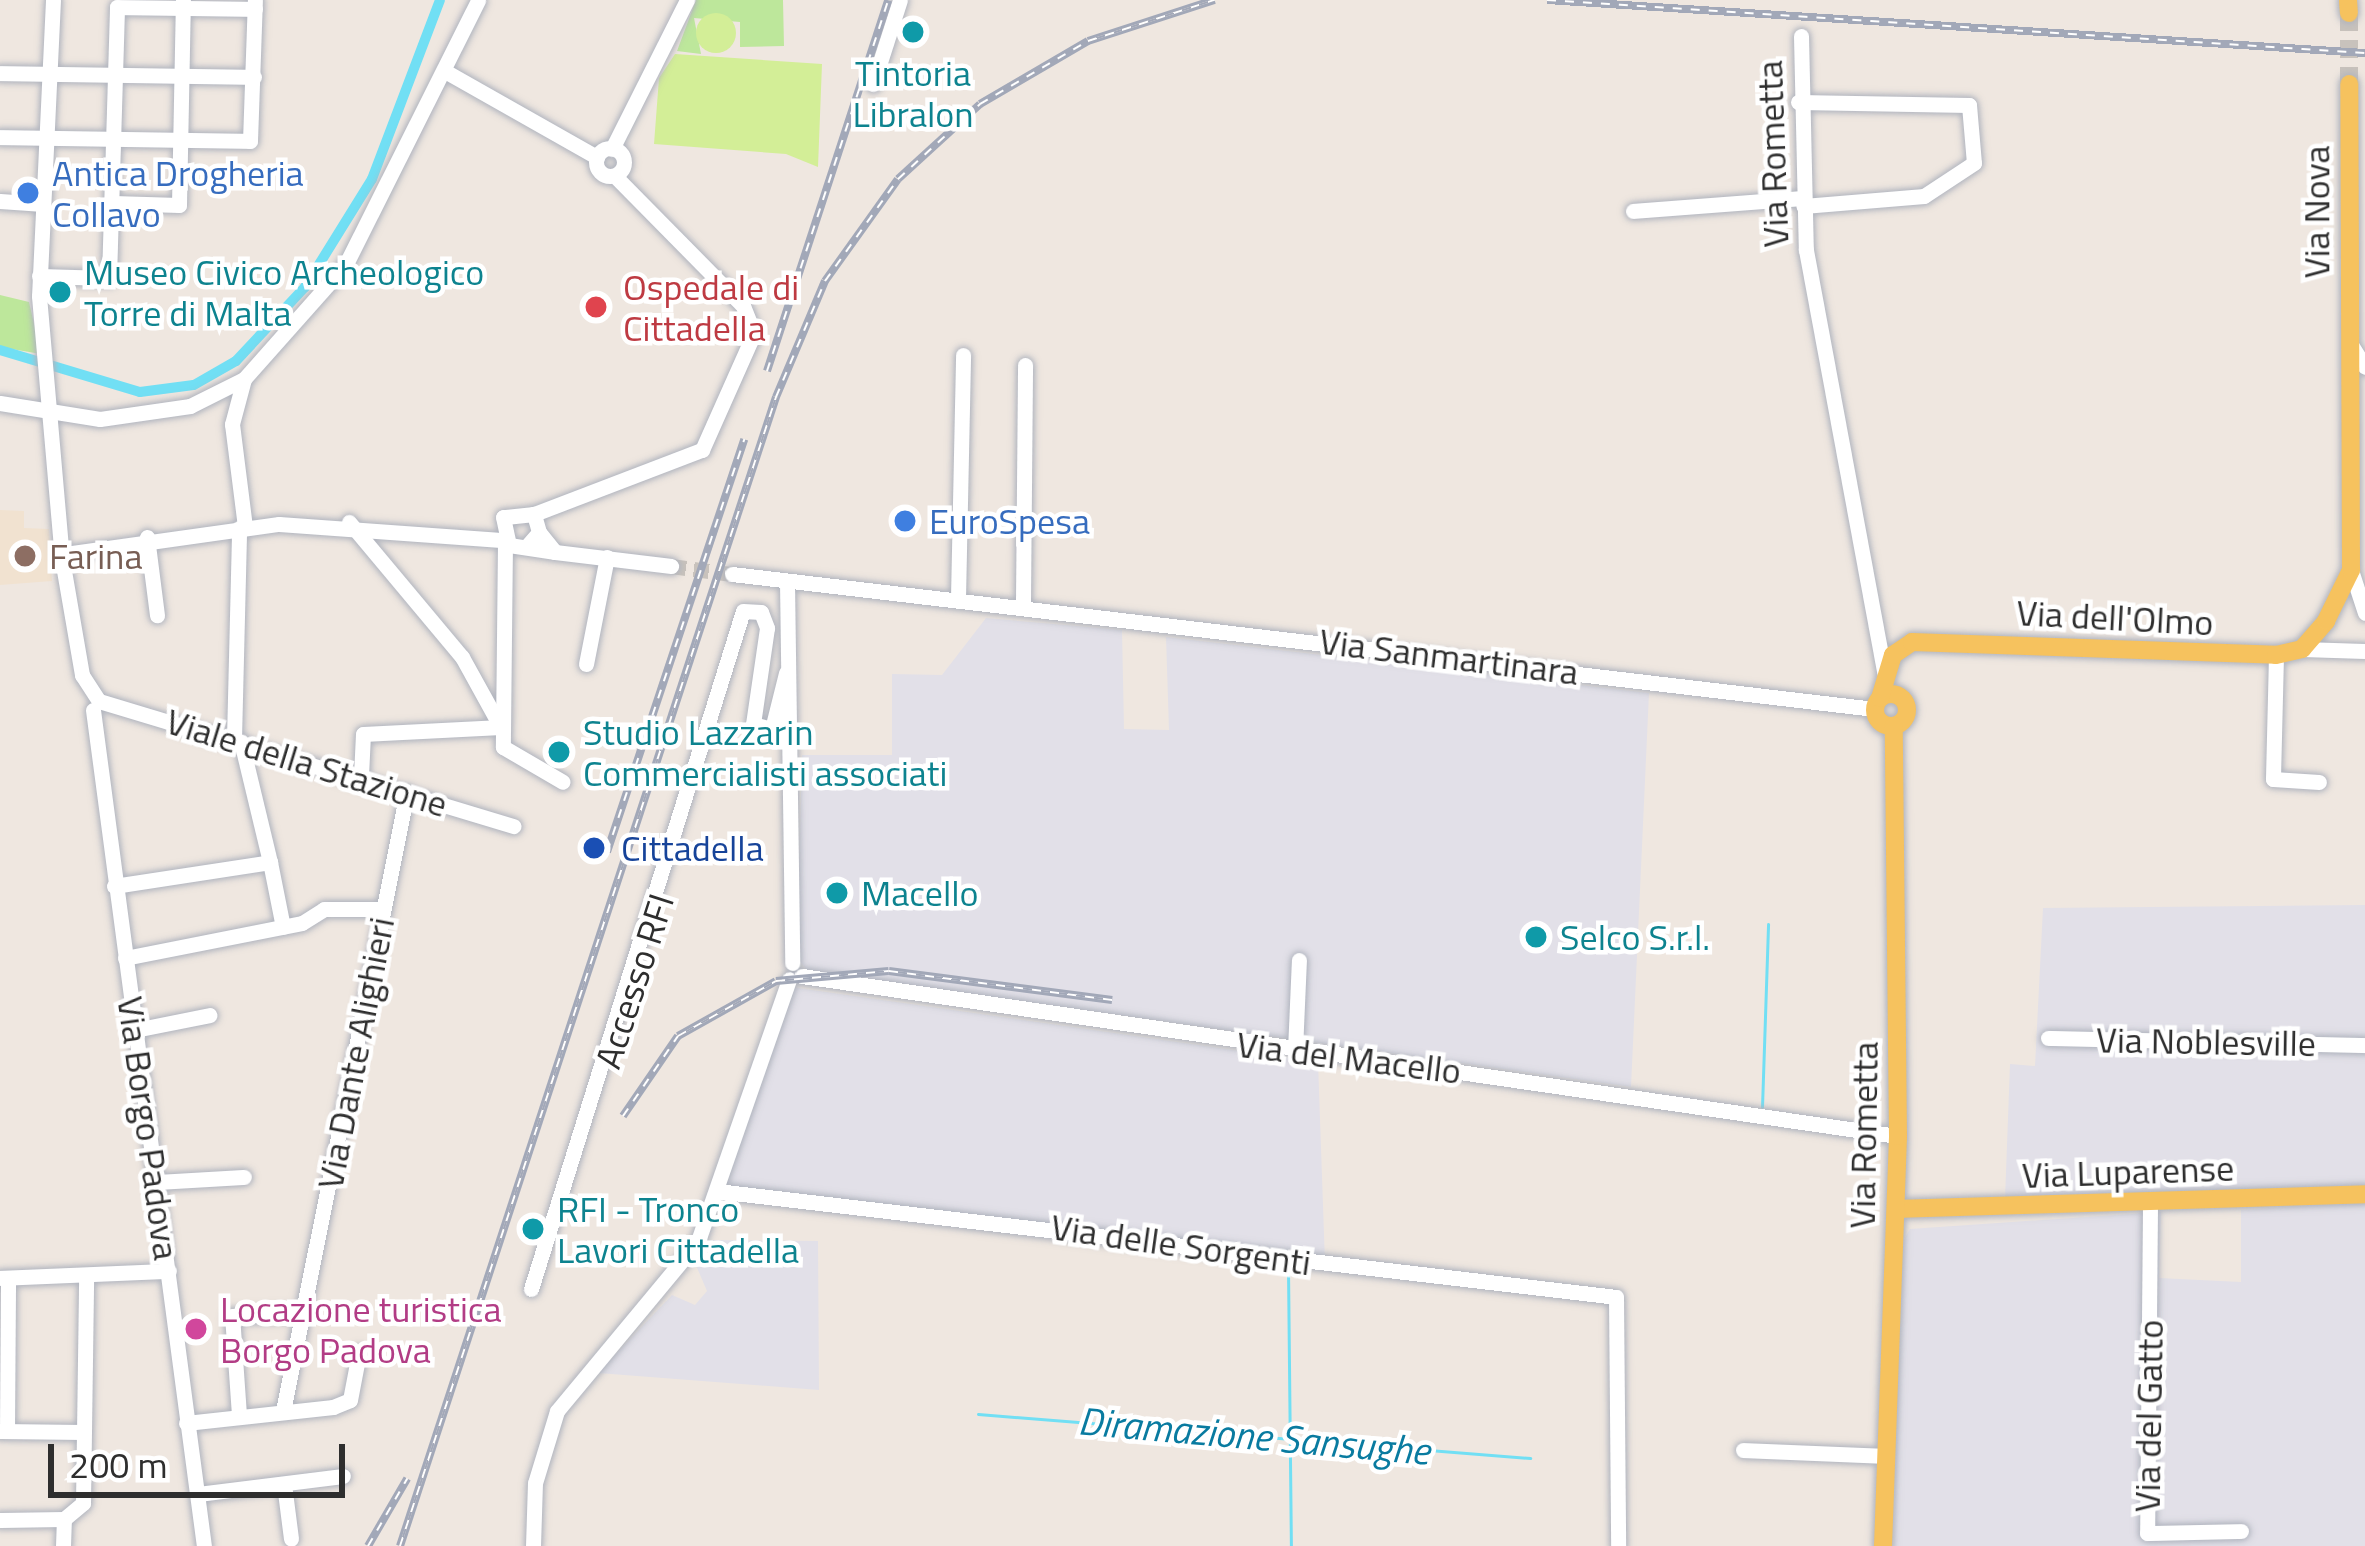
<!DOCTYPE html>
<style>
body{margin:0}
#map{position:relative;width:2365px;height:1546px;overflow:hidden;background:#efe7e0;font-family:"Titillium Web",sans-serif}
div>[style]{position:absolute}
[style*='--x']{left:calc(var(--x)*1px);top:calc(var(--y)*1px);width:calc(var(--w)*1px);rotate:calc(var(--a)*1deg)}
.industrial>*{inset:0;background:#e2e0e8}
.education>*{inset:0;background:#f1e2d0}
.green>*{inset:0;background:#bde79b}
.pitch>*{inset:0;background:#d3ee97}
.round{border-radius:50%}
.stream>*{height:3px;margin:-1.5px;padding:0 1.5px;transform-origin:1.5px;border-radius:1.5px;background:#71dff4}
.canal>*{height:10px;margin:-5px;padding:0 5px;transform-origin:5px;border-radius:5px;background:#71dff4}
.minor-tunnel>*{height:15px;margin-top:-7.5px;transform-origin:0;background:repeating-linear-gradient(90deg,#c8c2bc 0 15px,transparent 0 23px)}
.major-tunnel>*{height:18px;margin-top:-9px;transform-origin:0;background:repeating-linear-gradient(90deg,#c8c2bc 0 18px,transparent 0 27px)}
.roads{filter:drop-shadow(0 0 3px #b0b4be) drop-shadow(0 0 3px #b0b4be)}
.minor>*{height:15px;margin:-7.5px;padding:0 7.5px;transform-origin:7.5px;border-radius:7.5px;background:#fff}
.minor>.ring{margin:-7.5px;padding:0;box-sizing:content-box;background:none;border:15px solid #fff;border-radius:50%}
.major>*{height:18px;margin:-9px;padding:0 9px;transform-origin:9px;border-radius:9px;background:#f6c25e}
.major>.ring{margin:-9px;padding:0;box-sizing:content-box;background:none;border:18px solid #f6c25e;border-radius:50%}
.rail>*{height:8px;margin-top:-4px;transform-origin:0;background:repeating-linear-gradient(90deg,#fff 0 9px,#a2a8b8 0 18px);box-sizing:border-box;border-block:3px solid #a2a8b8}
.dots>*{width:33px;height:33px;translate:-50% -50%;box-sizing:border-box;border:6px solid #fff;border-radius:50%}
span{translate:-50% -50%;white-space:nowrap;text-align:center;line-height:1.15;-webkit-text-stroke:9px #fff;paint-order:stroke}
.culture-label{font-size:36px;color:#0d838f}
.left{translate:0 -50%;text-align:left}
.street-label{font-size:36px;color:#2e2e2e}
.shop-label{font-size:36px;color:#366cbe}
.health-label{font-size:36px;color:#be3a42}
.education-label{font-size:36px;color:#785e54}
.transit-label{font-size:36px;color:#164399}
.hotel-label{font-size:36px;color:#b23c85}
.water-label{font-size:39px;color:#097ba0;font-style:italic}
.scale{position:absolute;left:48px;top:1444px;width:297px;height:54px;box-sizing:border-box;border:6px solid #2e2e2e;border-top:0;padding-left:15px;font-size:36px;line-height:42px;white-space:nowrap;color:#2e2e2e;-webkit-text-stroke:9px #fff;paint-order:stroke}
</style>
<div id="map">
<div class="industrial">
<div style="clip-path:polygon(986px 618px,1122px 630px,1124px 729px,1169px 730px,1166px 637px,1649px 693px,1631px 1087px,808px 971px,797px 958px,802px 755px,892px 755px,892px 674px,942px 675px)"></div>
<div style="clip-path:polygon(2365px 905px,2365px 1187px,2005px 1199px,2010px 1064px,2035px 1066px,2043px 908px)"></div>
<div style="clip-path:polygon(791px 987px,1318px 1062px,1325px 1264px,733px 1190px,726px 1182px)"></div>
<div style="clip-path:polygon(2365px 1202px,2365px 1546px,1894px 1546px,1900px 1247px,1910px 1229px,2161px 1212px,2159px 1278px,2241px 1282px,2241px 1210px)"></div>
<div style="clip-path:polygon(708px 1240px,818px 1241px,819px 1390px,598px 1373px,672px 1295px,695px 1305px,707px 1291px,695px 1263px)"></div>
</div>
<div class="education">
<div style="clip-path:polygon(0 510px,24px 511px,24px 528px,49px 529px,52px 581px,0 585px)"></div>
</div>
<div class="green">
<div style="clip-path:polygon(696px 0,783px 0,784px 46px,740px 47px,740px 22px,694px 18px,701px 54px,677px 51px)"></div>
<div style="clip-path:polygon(0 295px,29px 302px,41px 354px,0 347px)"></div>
</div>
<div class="pitch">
<div class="round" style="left:696px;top:13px;width:40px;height:40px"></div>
<div style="clip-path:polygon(675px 54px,822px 64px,818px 167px,786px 154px,654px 144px,659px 78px)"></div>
</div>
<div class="stream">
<div style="--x:1762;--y:1107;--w:183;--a:-88.1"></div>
<div style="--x:1288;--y:1269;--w:277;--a:89.4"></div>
<div style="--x:978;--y:1414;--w:554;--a:4.56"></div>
</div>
<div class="canal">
<div style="--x:0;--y:350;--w:146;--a:16.7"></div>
<div style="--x:140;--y:392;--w:54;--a:-7.4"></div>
<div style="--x:194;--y:385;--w:48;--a:-29.7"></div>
<div style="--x:236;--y:361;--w:101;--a:-47"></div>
<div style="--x:305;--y:287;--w:127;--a:-58.2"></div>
<div style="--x:372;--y:179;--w:191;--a:-69.2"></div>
</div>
<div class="minor-tunnel">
<div style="--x:671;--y:566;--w:62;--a:7.5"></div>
</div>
<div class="major-tunnel">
<div style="--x:2349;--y:13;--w:71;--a:90"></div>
</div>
<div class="roads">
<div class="minor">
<div style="--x:53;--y:0;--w:296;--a:92.7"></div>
<div style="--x:39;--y:296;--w:264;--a:85"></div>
<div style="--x:62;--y:559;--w:118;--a:80.2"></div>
<div style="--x:82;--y:675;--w:31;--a:57"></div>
<div style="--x:1801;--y:36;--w:214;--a:88.7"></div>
<div style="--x:1806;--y:250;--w:429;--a:79.5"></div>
<div style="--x:0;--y:73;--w:254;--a:0.9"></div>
<div style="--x:450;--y:74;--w:169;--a:29.5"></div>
<div style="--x:873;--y:84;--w:88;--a:-72.2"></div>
<div style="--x:1798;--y:102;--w:171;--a:1"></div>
<div style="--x:1969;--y:105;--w:58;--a:85.1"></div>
<div style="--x:1974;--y:163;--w:60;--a:146.6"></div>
<div style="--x:1924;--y:196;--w:121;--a:175.3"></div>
<div style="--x:0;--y:137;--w:250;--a:0.9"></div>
<div style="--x:250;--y:141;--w:141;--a:-88"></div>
<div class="ring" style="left:596px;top:148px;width:13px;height:13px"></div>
<div style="--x:612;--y:149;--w:167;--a:-63.3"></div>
<div style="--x:0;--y:201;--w:43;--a:4"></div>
<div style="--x:113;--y:203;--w:66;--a:1.7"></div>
<div style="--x:179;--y:205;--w:205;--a:-88.9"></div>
<div style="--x:1633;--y:211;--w:169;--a:-4.4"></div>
<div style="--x:39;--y:276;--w:70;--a:1.6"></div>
<div style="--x:109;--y:278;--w:271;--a:-88.3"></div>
<div style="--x:117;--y:7;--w:138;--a:0.8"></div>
<div style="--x:2350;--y:343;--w:28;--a:58"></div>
<div style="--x:244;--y:379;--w:47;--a:104.9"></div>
<div style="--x:232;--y:424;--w:104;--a:82.8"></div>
<div style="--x:0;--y:403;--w:101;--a:9.1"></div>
<div style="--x:100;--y:419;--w:91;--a:-8.2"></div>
<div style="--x:190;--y:406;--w:60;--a:-26.6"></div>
<div style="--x:244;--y:379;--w:154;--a:-48.4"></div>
<div style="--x:346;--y:264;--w:295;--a:-63.4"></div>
<div style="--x:534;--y:514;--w:180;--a:-20.9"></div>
<div style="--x:702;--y:450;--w:128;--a:-66"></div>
<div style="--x:754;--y:333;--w:29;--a:-112"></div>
<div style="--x:743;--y:306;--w:182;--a:-134.6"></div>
<div style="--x:349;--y:522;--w:176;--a:50.1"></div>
<div style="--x:462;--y:657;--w:77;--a:61.1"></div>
<div style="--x:147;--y:537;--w:79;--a:82.7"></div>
<div style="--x:505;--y:542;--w:205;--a:90.6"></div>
<div style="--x:503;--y:747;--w:69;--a:30.3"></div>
<div style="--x:527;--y:546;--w:18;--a:-49"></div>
<div style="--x:539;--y:532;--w:19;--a:-106"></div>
<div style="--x:534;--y:514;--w:31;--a:174"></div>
<div style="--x:503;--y:517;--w:29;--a:78"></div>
<div style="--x:509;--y:545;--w:47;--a:8.7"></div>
<div style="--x:555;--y:552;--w:26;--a:-129"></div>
<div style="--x:555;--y:552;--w:117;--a:6.9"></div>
<div style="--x:65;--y:554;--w:216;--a:-8"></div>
<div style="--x:279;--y:524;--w:226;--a:4.1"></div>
<div style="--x:2351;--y:570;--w:45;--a:72"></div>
<div style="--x:732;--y:574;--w:1151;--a:6.74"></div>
<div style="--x:787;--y:582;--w:381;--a:89.2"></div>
<div style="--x:958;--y:598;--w:243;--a:-88.8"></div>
<div style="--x:1023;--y:601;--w:236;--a:-89.5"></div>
<div style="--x:2302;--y:649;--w:63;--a:1.8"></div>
<div style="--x:2276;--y:655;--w:124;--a:91.4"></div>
<div style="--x:2273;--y:779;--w:46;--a:3.7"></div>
<div style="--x:586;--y:664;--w:109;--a:-78.9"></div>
<div style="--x:99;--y:701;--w:433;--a:16.8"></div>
<div style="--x:93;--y:710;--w:843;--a:82.44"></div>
<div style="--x:234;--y:739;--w:211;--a:-88.6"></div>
<div style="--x:361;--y:776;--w:42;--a:-87.3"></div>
<div style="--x:363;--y:734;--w:138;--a:-2.9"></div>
<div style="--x:270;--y:862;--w:66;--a:78.7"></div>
<div style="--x:114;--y:886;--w:158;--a:-8.7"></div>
<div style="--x:270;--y:862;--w:124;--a:-103.5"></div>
<div style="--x:125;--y:958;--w:180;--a:-11.2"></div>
<div style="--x:302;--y:923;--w:26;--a:-32"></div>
<div style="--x:324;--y:909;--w:59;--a:0"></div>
<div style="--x:802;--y:976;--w:1108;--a:8.31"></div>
<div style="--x:135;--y:1030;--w:76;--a:-11.3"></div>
<div style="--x:2048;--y:1038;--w:317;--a:1.3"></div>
<div style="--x:1295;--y:1050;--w:90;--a:-87.5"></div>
<div style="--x:156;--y:1182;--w:88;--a:-3.3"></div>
<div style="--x:717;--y:1191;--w:905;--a:6.72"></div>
<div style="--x:1616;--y:1297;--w:249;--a:89.5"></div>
<div style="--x:2150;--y:1206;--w:327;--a:90.5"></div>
<div style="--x:2147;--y:1533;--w:94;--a:-1.2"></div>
<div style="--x:0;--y:1278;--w:169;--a:-2.4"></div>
<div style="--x:531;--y:1289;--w:710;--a:-72.64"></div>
<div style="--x:743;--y:611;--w:18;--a:3"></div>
<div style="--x:761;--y:612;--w:17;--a:69"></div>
<div style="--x:767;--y:628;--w:97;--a:98.3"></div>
<div style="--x:753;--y:724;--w:20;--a:15"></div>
<div style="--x:772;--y:729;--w:58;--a:-76"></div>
<div style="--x:284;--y:1406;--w:626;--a:-78.67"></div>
<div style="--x:239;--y:1415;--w:99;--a:-94"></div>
<div style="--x:232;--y:1316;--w:67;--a:-2.6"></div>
<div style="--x:186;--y:1423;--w:148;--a:-6.2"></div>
<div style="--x:333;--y:1407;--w:18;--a:-22"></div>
<div style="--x:350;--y:1400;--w:48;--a:-79.2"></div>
<div style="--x:0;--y:1431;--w:83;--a:0.7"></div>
<div style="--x:7;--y:1431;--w:153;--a:-89.6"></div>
<div style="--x:1743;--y:1450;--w:143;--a:2.4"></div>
<div style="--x:284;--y:1484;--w:55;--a:82.7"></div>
<div style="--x:198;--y:1494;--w:146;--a:-7.1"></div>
<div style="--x:0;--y:1520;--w:64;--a:-0.9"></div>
<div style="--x:63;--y:1546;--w:27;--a:-88"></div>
<div style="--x:64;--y:1519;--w:25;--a:-40"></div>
<div style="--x:83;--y:1503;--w:228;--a:-89.2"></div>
<div style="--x:533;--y:1546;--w:63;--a:-88.2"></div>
<div style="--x:535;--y:1483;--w:75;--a:-73"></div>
<div style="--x:557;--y:1411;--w:221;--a:-50.3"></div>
<div style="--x:698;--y:1241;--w:277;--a:-70.8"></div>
</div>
<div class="major">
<div style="--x:2348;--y:0;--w:13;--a:86"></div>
<div class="ring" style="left:1875px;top:694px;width:14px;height:14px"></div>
<div style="--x:1880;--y:698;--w:45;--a:-73.2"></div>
<div style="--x:1893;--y:655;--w:23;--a:-34"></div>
<div style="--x:1912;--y:642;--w:364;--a:2"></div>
<div style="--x:2276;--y:655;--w:27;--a:-13"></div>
<div style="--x:2302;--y:649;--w:37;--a:-49"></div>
<div style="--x:2326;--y:621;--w:57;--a:-63.9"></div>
<div style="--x:2351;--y:570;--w:486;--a:-90.2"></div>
<div style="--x:1896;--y:1209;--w:469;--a:-1.8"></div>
<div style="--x:1883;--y:1546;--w:410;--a:-87.9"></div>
<div style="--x:1898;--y:1136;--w:410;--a:-90.6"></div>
</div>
</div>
<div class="rail">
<div style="--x:1547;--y:0;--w:820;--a:3.71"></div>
<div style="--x:767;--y:371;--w:390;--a:-71.9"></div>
<div style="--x:607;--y:852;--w:435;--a:-71.6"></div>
<div style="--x:623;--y:1116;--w:97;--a:-55.5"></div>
<div style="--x:678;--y:1036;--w:112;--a:-29.3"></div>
<div style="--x:776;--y:981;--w:113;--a:-5.1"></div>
<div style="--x:889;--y:971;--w:225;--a:7.4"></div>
<div style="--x:368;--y:1546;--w:78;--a:-59.8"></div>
<div style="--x:400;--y:1546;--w:1209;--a:-71.88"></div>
<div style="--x:776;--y:397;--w:126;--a:-67.1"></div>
<div style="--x:825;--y:281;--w:125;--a:-54.4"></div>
<div style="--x:898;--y:179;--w:111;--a:-42.4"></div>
<div style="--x:980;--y:104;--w:125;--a:-30.3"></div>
<div style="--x:1088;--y:41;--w:133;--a:-18"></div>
</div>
<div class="dots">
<div style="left:913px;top:32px;background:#0f9aa8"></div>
<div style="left:28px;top:193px;background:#3f7fe0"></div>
<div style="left:60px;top:292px;background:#0f9aa8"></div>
<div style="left:596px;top:307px;background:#e0444e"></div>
<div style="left:905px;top:521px;background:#3f7fe0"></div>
<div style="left:25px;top:556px;background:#8d6e63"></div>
<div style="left:559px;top:752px;background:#0f9aa8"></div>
<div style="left:594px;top:848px;background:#1a4fb4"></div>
<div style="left:837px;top:893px;background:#0f9aa8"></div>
<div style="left:1536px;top:937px;background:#0f9aa8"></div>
<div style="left:533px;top:1229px;background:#0f9aa8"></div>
<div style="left:196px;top:1329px;background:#d1479c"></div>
</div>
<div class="culture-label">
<span style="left:913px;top:93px">Tintoria<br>Libralon</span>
<span class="left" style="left:84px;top:292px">Museo Civico Archeologico<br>Torre di Malta</span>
<span class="left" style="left:583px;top:752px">Studio Lazzarin<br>Commercialisti associati</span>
<span class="left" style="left:861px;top:893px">Macello</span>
<span class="left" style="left:1560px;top:937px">Selco S.r.l.</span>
<span class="left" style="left:557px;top:1229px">RFI - Tronco<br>Lavori Cittadella</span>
</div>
<div class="street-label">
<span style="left:1772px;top:154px;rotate:-92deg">Via Rometta</span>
<span style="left:2316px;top:212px;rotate:-90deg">Via Nova</span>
<span style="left:2115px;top:617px;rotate:3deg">Via dell'Olmo</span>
<span style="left:1449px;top:656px;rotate:7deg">Via Sanmartinara</span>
<span style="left:307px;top:762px;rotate:17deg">Viale della Stazione</span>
<span style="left:634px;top:981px;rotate:-72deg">Accesso RFI</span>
<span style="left:2206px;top:1041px;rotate:1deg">Via Noblesville</span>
<span style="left:355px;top:1053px;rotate:-79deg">Via Dante Alighieri</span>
<span style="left:1349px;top:1057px;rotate:7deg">Via del Macello</span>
<span style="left:149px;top:1128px;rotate:82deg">Via Borgo Padova</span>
<span style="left:1863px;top:1135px;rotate:-89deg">Via Rometta</span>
<span style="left:2128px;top:1171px;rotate:-2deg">Via Luparense</span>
<span style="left:1181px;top:1244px;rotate:8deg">Via delle Sorgenti</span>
<span style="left:2148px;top:1416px;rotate:-89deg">Via del Gatto</span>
</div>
<div class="shop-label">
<span class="left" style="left:52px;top:193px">Antica Drogheria<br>Collavo</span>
<span class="left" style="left:929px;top:521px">EuroSpesa</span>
</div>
<div class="health-label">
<span class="left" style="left:623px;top:307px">Ospedale di<br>Cittadella</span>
</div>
<div class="education-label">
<span class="left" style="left:49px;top:556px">Farina</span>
</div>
<div class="transit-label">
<span class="left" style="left:621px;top:848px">Cittadella</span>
</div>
<div class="hotel-label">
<span class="left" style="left:220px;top:1329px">Locazione turistica<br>Borgo Padova</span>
</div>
<div class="water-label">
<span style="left:1254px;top:1436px;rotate:5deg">Diramazione Sansughe</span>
</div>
<div class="scale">200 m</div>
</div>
